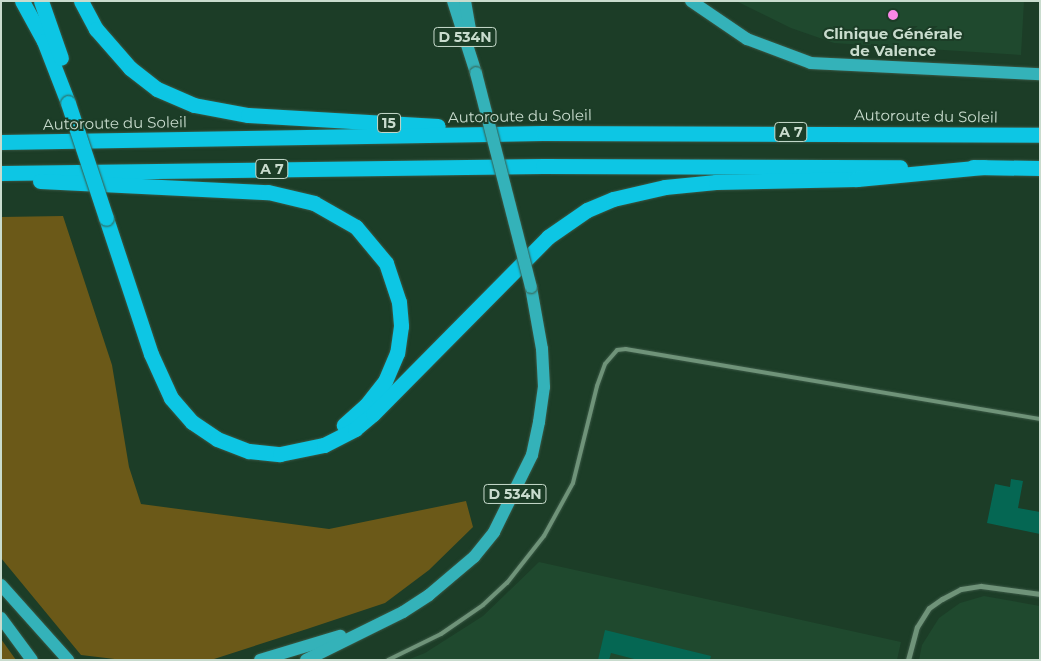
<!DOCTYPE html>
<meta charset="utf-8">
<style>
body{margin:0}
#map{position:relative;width:1041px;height:661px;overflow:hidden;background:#1c3d27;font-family:Montserrat,sans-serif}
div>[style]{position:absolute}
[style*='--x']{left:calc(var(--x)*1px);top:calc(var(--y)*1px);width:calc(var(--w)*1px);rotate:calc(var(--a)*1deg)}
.built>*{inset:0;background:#1f492e}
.green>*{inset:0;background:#6b5918}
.building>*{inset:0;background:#056753}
.roads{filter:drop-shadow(0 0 1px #3a5845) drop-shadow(0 0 1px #3a5845)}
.lane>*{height:4px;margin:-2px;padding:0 2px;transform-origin:2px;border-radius:2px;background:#6f9379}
.street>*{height:5px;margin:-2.5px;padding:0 2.5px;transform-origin:2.5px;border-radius:2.5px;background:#6f9379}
.primary>*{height:12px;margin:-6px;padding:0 6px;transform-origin:6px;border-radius:6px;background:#34b2b9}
.highway>*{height:15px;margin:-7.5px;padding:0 7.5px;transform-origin:7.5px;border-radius:7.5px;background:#0dc6e4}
.bridges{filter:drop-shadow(0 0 1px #3a5845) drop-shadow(0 0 1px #3a5845)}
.primary-bridge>*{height:12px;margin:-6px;padding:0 6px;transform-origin:6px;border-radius:6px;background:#34b2b9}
.highway-bridge>*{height:15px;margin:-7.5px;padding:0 7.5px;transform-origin:7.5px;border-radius:7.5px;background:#0dc6e4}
.dots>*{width:14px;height:14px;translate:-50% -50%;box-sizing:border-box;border:2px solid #1c3d27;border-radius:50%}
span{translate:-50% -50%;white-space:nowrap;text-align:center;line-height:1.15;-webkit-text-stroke:4px #1c3d27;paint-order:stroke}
.shield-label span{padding:1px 4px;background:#1c3d27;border:1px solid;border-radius:4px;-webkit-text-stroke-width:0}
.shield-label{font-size:14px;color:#c9dcce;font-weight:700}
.poi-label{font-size:15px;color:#c9dcce;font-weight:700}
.street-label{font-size:15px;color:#c9dcce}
.frame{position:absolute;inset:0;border:2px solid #c9dcce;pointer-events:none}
</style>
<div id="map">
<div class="built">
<div style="clip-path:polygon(736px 1px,1024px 1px,1021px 55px,834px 43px,791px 28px)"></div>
<div style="clip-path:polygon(539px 562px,901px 642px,897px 660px,407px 660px,425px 653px,483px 616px)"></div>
<div style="clip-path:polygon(984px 596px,1040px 606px,1040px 660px,919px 660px,922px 645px,939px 618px,960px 603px)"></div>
</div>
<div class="green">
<div style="clip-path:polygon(63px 216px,112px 365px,129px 467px,141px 504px,329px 529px,466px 501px,473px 527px,429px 570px,385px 603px,307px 629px,211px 660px,123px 660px,81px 655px,1px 558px,1px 217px)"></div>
<div style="clip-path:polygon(1px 639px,16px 660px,1px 660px)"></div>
</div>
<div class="building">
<div style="clip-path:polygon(1011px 479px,1023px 481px,1018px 508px,1040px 512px,1040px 534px,987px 523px,995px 484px,1010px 487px)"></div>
<div style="clip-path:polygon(605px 630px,711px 656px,710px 660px,638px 660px,611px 653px,609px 660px,598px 660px)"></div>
</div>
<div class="roads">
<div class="lane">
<div style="--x:388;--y:660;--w:59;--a:-26.1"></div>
<div style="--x:441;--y:634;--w:51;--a:-34.6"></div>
<div style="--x:483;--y:605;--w:33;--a:-43"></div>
<div style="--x:507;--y:583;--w:60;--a:-51.8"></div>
<div style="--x:544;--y:536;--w:60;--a:-61.3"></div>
<div style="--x:573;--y:483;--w:100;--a:-76.1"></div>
<div style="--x:597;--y:386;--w:23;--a:-70"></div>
<div style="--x:605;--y:364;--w:18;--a:-49"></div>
<div style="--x:617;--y:350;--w:9;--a:-6"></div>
<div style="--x:626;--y:349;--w:420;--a:9.6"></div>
</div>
<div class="street">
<div style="--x:908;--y:660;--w:34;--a:-75"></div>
<div style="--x:917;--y:627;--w:22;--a:-58"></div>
<div style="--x:929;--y:608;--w:16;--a:-35"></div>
<div style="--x:942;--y:599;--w:21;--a:-28"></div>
<div style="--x:961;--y:589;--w:20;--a:-9"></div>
<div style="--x:981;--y:586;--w:60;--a:7.7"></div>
</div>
<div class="primary">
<div style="--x:453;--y:1;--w:76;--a:72.3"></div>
<div style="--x:465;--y:1;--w:36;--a:80"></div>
<div style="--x:691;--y:1;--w:68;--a:34.2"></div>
<div style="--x:747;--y:39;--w:68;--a:20.6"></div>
<div style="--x:811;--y:63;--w:229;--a:2.8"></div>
<div style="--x:1;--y:585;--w:101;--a:48.2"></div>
<div style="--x:1;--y:618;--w:52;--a:53.6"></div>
<div style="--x:260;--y:660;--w:84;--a:-16.7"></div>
<div style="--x:306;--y:660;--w:108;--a:-26.3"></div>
<div style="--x:403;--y:612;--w:31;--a:-33"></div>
<div style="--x:429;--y:595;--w:59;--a:-40.2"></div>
<div style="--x:474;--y:557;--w:32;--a:-51"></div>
<div style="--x:494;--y:532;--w:86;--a:-63.7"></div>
<div style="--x:532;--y:455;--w:34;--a:-78"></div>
<div style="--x:539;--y:422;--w:35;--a:-82"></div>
<div style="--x:544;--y:387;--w:38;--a:-93"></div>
<div style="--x:542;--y:349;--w:63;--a:-100.1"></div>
</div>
<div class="highway">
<div style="--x:22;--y:1;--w:46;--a:61.2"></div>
<div style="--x:44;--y:41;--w:66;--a:68.8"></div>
<div style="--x:41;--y:1;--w:60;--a:70.7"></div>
<div style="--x:81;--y:1;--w:32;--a:62"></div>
<div style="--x:96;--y:29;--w:52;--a:48.9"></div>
<div style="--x:130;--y:68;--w:34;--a:38"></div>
<div style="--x:157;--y:89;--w:40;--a:23.4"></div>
<div style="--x:194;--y:105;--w:55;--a:10.5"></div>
<div style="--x:248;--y:115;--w:190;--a:3.3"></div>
<div style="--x:1;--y:142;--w:542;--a:-0.95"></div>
<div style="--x:543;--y:133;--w:497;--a:0.2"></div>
<div style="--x:973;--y:167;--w:67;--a:0.9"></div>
<div style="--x:1;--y:173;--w:542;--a:-0.74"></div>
<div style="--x:543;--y:166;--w:357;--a:0.2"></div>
<div style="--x:40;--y:181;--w:228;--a:2.8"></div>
<div style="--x:268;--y:192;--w:47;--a:13.4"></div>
<div style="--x:314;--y:203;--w:48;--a:29.7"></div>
<div style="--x:356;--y:227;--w:47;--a:50.2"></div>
<div style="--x:386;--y:263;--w:41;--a:71.6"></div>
<div style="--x:399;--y:302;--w:24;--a:85"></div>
<div style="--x:401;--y:326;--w:27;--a:98"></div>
<div style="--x:397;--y:353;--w:30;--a:113"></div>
<div style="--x:385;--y:381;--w:31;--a:128"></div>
<div style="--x:366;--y:405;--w:30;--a:138"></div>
<div style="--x:106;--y:218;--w:143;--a:71.7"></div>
<div style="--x:151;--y:354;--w:48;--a:65.6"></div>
<div style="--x:171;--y:398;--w:32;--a:49"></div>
<div style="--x:192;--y:422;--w:30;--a:34"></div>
<div style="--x:217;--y:439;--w:34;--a:21"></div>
<div style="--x:249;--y:451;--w:31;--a:6"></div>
<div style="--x:280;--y:454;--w:45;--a:-11.6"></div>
<div style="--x:324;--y:445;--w:35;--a:-27"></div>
<div style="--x:355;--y:429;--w:23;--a:-40"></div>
<div style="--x:373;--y:414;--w:249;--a:-45.3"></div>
<div style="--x:548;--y:237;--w:47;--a:-34.7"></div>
<div style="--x:587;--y:210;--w:28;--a:-23"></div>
<div style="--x:613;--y:199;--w:53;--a:-13"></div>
<div style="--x:665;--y:187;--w:51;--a:-5.6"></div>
<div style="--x:716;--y:182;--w:141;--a:-1.2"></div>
<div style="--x:857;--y:179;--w:127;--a:-5.4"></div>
</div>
</div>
<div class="bridges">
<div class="primary-bridge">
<div style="--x:476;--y:73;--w:221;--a:75.6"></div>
</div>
<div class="highway-bridge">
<div style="--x:68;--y:103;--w:121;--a:71.7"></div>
</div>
</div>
<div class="dots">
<div style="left:893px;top:15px;background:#fa87e7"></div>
</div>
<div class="shield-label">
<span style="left:465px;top:37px">D 534N</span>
<span style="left:389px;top:123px">15</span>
<span style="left:791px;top:132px">A 7</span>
<span style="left:272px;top:169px">A 7</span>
<span style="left:515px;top:494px">D 534N</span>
</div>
<div class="poi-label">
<span style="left:893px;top:42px">Clinique Générale<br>de Valence</span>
</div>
<div class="street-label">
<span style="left:520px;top:116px;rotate:-1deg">Autoroute du Soleil</span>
<span style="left:926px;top:116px;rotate:1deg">Autoroute du Soleil</span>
<span style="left:115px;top:123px;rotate:-1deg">Autoroute du Soleil</span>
</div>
<div class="frame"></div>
</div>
